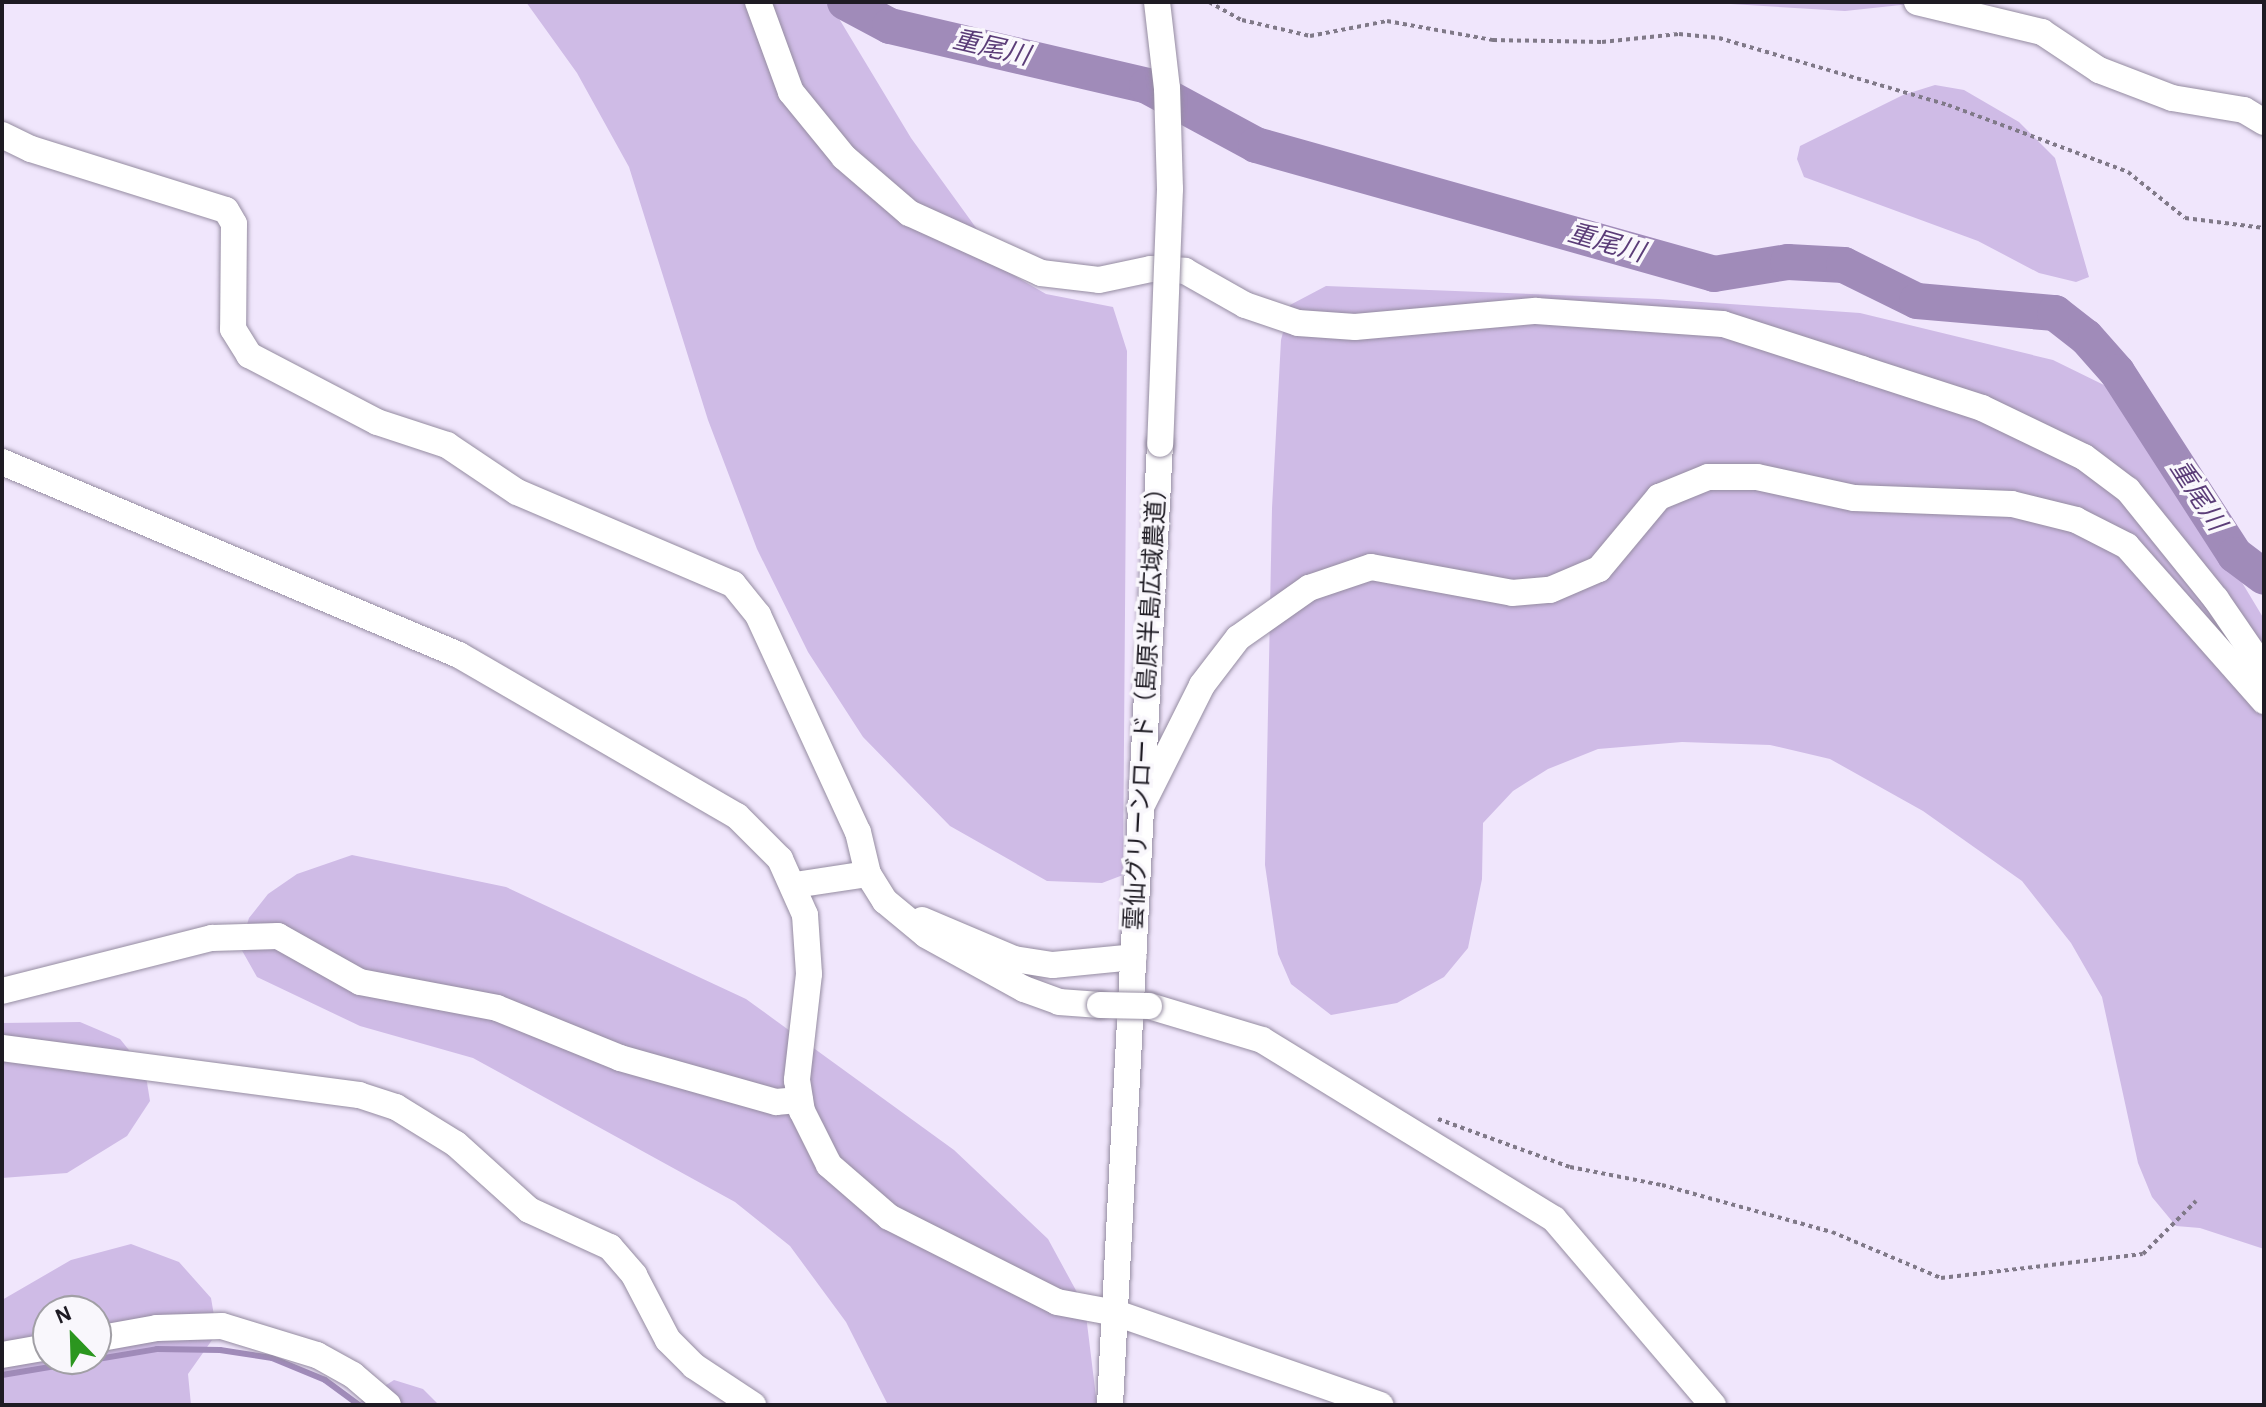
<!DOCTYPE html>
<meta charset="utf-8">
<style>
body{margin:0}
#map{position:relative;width:2266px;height:1407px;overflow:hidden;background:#f0e6fc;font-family:"Alegreya Sans","Noto Sans JP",sans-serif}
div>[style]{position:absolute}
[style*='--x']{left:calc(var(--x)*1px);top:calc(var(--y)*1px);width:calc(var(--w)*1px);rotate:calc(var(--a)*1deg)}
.green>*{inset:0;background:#cfbbe6}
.stream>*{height:6px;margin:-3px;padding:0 3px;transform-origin:3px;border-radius:3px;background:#a08bb9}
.river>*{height:36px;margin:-18px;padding:0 18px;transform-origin:18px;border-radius:18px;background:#a08bb9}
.path>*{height:4px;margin-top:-2px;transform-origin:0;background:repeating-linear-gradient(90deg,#807988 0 4px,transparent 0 8px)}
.roads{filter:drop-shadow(0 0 2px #958ca1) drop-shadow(0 0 2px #958ca1)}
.minor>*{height:26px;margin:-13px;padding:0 13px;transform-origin:13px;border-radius:13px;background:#fff}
.bridges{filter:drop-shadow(0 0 2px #958ca1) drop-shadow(0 0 2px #958ca1)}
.minor-bridge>*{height:26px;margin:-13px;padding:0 13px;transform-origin:13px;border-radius:13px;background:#fff}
span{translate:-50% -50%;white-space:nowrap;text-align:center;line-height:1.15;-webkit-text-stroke:7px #f9f7fc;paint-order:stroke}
.street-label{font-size:24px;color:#1e1b23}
.water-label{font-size:26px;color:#5b3d78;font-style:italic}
.frame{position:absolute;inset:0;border:4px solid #1e1b23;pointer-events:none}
.north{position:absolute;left:32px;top:1295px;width:80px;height:80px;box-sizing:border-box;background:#f9f7fc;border:2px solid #a19fa5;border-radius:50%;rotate:337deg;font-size:22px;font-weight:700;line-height:32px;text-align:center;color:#1e1b23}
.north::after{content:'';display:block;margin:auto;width:28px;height:36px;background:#2b961f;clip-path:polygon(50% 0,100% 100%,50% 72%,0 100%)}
</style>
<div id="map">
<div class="green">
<div style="clip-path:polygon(526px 2px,829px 2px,911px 138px,1008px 272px,1046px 294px,1113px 307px,1127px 351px,1123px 875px,1102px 883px,1047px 881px,950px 826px,863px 737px,808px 652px,757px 549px,708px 420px,629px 167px,577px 73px)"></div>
<div style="clip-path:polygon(1698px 2px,1929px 2px,1845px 11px)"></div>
<div style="clip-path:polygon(1935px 85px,1964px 90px,2019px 122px,2055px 158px,2089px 277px,2076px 282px,2039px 273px,1978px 241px,1804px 177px,1797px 159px,1800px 146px,1903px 95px)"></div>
<div style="clip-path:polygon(1326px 286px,1658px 299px,1860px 313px,2053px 360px,2106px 386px,2158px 443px,2264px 619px,2264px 1249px,2200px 1228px,2176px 1226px,2152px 1197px,2138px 1163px,2102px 997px,2071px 943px,2022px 881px,1923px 811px,1830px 759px,1770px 745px,1682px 742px,1598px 749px,1548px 769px,1513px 791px,1483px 823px,1482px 879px,1468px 948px,1444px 977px,1397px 1003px,1331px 1015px,1291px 984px,1278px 954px,1265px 865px,1272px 508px,1281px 340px,1290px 305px)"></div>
<div style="clip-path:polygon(352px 855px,506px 887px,746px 999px,954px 1150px,1048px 1239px,1085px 1307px,1097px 1405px,888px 1405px,846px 1322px,790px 1246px,735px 1202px,473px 1058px,360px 1026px,257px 977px,240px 947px,249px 918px,268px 894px,297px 874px)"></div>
<div style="clip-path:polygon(80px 1022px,120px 1039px,145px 1070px,150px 1101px,127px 1136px,67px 1173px,2px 1178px,2px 1023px)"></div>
<div style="clip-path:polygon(evenodd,131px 1244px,179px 1262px,211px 1298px,217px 1333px,188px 1374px,191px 1405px,2px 1405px,2px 1300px,71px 1260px,131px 1244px,48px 1311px,96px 1311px,96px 1359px,48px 1359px,48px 1311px)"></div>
<div style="clip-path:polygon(394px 1380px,423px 1389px,439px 1405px,355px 1405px)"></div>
</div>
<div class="stream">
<div style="--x:2;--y:1375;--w:157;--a:-9.5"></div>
<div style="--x:157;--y:1349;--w:63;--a:0.9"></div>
<div style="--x:220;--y:1350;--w:53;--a:8.7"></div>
<div style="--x:272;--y:1358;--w:57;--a:22.5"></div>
<div style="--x:325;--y:1380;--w:42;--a:36.3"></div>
</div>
<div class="river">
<div style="--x:845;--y:2;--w:51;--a:28.1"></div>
<div style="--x:890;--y:26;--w:264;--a:13.1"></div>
<div style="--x:1147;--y:86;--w:124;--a:28.4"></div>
<div style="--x:1256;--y:145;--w:476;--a:15.7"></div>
<div style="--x:1714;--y:274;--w:75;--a:-9.2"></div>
<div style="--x:1788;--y:262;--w:56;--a:3.1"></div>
<div style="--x:1844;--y:265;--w:81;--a:26.3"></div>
<div style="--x:1917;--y:301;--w:139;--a:5"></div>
<div style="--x:2055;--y:313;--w:39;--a:38"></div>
<div style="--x:2086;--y:337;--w:47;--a:48.5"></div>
<div style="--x:2117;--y:372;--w:218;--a:57.2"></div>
<div style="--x:2235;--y:555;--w:36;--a:37"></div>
</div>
<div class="path">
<div style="--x:1209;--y:2;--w:38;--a:29"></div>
<div style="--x:1242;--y:20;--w:70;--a:13.2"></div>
<div style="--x:1310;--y:36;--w:78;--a:-11"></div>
<div style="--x:1387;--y:21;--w:108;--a:10.2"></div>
<div style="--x:1493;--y:40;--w:109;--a:1.1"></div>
<div style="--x:1602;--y:42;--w:77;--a:-5.9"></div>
<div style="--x:1679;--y:34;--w:40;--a:5.7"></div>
<div style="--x:1719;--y:38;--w:239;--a:16.3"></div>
<div style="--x:1948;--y:105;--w:192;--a:20.4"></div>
<div style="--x:2128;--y:172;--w:73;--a:38.9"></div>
<div style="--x:2185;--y:218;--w:80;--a:7.2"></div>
<div style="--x:1438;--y:1119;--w:140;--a:20"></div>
<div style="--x:1570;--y:1167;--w:94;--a:11.1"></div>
<div style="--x:1662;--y:1185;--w:176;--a:15.5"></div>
<div style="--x:1832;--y:1232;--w:118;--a:22.9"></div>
<div style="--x:1941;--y:1278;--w:203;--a:-6.8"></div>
<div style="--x:2143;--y:1254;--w:75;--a:-45"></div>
</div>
<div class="roads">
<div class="minor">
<div style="--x:758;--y:2;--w:96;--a:69.9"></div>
<div style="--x:791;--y:92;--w:84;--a:50.8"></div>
<div style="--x:844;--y:157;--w:86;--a:40.7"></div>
<div style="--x:909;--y:213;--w:145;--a:24.4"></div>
<div style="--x:1041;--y:273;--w:58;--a:6.9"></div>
<div style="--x:1099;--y:280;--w:53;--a:-11.9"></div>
<div style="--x:1151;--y:269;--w:34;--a:3"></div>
<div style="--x:1185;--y:271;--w:69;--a:29.5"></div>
<div style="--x:1245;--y:305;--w:56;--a:18.8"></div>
<div style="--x:1298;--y:323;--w:57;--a:4"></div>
<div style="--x:1355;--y:327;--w:182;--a:-5.1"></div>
<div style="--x:1536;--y:311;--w:187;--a:4"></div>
<div style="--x:1723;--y:324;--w:146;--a:17.9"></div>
<div style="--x:1862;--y:369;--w:126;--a:18"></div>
<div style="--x:1982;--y:408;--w:113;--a:25.7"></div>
<div style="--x:2084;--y:457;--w:55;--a:36.9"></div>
<div style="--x:2128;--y:490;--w:140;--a:51.1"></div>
<div style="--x:2216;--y:599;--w:85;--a:55.6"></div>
<div style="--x:1917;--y:2;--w:129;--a:13.5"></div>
<div style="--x:2042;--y:32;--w:69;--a:33.7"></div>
<div style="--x:2099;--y:70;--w:78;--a:21"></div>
<div style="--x:2172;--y:98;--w:73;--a:9.5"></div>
<div style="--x:2244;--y:110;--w:23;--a:31"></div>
<div style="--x:2;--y:135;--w:32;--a:26"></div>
<div style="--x:31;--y:149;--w:204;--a:17.4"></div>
<div style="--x:226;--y:210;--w:16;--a:60"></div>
<div style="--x:234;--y:224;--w:105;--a:90.5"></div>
<div style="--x:233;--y:329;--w:31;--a:58"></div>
<div style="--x:249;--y:355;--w:144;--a:27.6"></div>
<div style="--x:377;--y:422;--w:74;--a:18.2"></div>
<div style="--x:447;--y:445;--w:84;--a:33.9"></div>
<div style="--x:517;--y:492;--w:235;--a:23.1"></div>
<div style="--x:733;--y:584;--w:40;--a:51"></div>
<div style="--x:758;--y:615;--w:239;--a:65.3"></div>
<div style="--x:858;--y:832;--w:43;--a:76.6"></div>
<div style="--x:868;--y:874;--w:32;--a:58"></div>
<div style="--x:885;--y:901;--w:53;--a:39.7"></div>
<div style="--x:926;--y:935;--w:112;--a:28.9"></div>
<div style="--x:1024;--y:989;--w:37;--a:20"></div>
<div style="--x:1059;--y:1002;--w:41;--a:4.2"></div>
<div style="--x:2;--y:462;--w:496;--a:22.9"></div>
<div style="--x:459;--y:655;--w:321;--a:30.1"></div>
<div style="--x:737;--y:816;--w:61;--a:45"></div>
<div style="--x:780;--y:859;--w:61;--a:65.9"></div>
<div style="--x:805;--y:915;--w:59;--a:86.1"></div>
<div style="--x:809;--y:974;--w:107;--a:96.5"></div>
<div style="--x:797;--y:1080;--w:31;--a:81"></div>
<div style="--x:802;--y:1111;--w:60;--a:63.4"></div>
<div style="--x:829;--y:1165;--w:79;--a:40.9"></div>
<div style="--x:889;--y:1217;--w:188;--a:26.8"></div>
<div style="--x:1057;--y:1302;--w:60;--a:10.6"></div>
<div style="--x:1116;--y:1313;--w:280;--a:19.2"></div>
<div style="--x:1140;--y:809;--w:139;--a:-63.4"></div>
<div style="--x:1202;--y:685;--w:59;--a:-52.5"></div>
<div style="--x:1238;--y:638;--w:87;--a:-35.2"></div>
<div style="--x:1309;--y:588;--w:65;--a:-18.7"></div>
<div style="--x:1371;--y:567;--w:143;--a:10.4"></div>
<div style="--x:1512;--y:593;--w:38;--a:-5"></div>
<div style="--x:1550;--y:590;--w:53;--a:-23.2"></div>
<div style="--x:1599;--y:569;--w:94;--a:-50.2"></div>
<div style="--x:1659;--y:497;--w:53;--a:-22.2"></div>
<div style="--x:1708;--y:477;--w:49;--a:0"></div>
<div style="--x:1757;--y:477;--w:99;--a:12.2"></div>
<div style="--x:1854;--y:498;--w:158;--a:2.2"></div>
<div style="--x:2012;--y:504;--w:66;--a:14"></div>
<div style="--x:2076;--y:520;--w:57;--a:27"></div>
<div style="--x:2127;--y:546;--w:207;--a:48.5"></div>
<div style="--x:795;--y:885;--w:74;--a:-8.6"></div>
<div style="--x:922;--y:920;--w:100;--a:23"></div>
<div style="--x:1014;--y:959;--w:39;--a:9"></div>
<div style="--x:1053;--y:965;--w:81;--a:-5.6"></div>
<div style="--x:2;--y:991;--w:217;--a:-14.2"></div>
<div style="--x:212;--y:938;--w:66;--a:-1.7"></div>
<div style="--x:278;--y:936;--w:94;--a:29.3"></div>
<div style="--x:360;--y:982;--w:139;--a:10.7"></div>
<div style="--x:497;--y:1008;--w:133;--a:22.1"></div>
<div style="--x:620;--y:1058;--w:162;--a:15.8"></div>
<div style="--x:776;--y:1102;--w:24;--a:-5"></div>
<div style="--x:1149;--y:1006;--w:118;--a:16.7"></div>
<div style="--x:1262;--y:1040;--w:342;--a:31.5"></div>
<div style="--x:1554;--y:1219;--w:245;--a:49.5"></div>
<div style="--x:2;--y:1048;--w:360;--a:7.5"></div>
<div style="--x:359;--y:1095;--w:39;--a:18"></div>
<div style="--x:396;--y:1107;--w:70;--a:31.7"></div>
<div style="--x:456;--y:1144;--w:98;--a:42.1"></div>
<div style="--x:529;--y:1210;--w:89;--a:24.6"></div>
<div style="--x:610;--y:1247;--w:37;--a:49"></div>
<div style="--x:634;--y:1275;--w:73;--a:62.4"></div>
<div style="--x:668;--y:1340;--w:37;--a:45"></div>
<div style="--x:694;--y:1366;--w:71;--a:33.5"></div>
<div style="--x:96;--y:1339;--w:62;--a:-10.2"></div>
<div style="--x:157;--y:1328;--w:65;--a:-1.8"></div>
<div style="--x:222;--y:1326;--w:99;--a:17"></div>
<div style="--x:317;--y:1355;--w:41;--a:29.1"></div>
<div style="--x:353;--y:1375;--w:46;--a:40.6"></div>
<div style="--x:2;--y:1355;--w:47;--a:-9.9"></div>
<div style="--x:1110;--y:1405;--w:962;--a:-87.02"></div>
</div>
</div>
<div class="bridges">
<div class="minor-bridge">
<div style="--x:1157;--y:2;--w:87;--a:83.4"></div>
<div style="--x:1167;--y:88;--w:101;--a:88.3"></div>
<div style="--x:1170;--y:189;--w:255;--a:92.2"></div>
<div style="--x:1100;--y:1005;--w:49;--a:1.2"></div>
</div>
</div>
<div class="street-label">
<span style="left:1147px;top:703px;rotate:-87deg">雲仙グリーンロード（島原半島広域農道）</span>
</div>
<div class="water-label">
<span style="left:991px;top:49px;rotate:13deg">重尾川</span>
<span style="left:1606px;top:244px;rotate:16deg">重尾川</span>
<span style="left:2197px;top:496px;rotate:57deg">重尾川</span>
</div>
<div class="frame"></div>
<div class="north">N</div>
</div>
